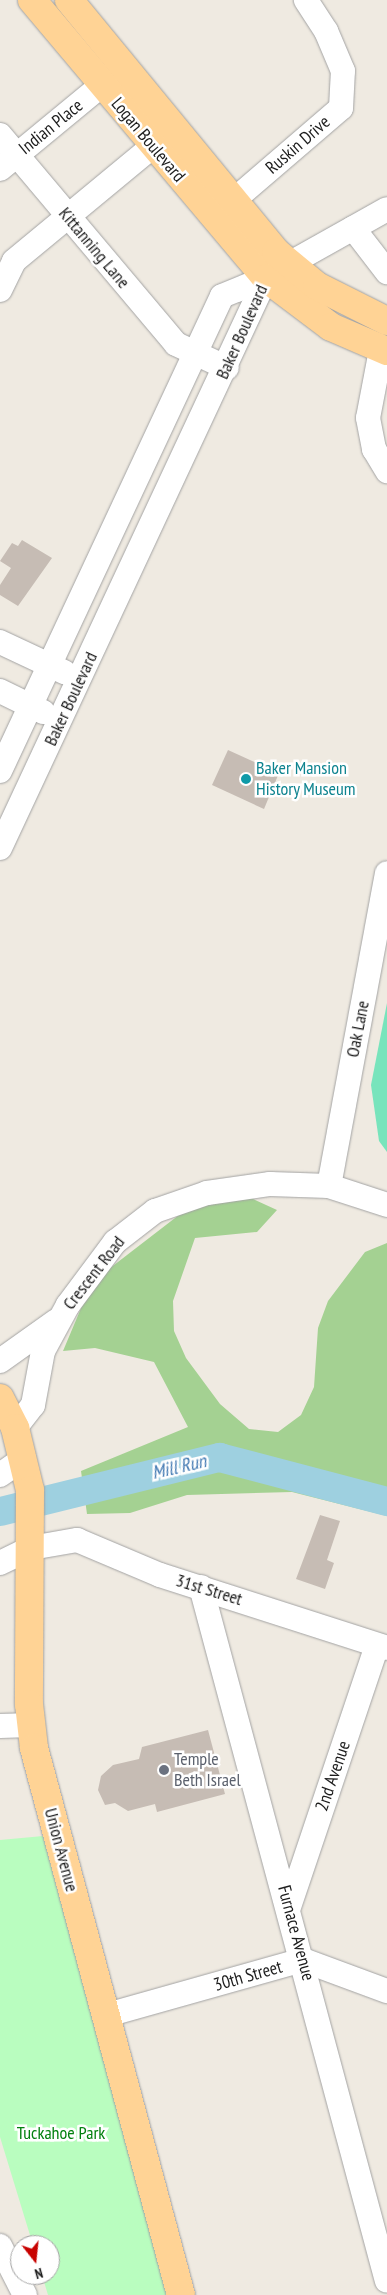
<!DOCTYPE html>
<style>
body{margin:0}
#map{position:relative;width:387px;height:2295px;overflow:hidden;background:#efeae1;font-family:"PT Sans Narrow",sans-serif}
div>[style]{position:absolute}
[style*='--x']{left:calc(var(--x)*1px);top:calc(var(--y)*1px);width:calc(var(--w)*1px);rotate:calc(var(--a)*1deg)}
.forest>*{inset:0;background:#a4d192}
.park>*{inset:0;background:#b9fdbf}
.pitch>*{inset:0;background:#78e4bc}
.river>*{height:29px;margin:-14.5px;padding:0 14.5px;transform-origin:14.5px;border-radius:14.5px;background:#9ed0e0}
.building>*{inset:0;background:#c6bcb4}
.roads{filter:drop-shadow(0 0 1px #a3a3a3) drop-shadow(0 0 1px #a3a3a3)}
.minor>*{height:24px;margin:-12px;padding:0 12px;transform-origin:12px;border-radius:12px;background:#fff}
.major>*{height:28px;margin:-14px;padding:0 14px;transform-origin:14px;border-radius:14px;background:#ffd395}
.dots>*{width:14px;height:14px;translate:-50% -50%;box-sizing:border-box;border:2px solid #fff;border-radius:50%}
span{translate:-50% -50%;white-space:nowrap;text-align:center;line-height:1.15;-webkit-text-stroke:5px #fff;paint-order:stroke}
.street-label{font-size:18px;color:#1c1c1c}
.culture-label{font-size:18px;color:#0d838f}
.left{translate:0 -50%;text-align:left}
.worship-label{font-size:18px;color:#5b616d}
.park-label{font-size:18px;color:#03810f}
.water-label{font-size:19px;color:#4279b2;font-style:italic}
.north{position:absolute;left:10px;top:2235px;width:50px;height:50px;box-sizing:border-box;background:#fff;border:1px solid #a4a4a4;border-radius:50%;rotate:164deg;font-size:14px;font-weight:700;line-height:20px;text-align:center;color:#1c1c1c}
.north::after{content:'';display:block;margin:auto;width:18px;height:22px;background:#c80200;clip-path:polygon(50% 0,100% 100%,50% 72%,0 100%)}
</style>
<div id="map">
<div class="forest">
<div style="clip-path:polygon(251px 1198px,277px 1210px,257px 1232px,195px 1238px,173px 1301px,174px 1331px,186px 1358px,220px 1404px,249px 1429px,278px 1432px,301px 1415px,314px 1387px,318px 1328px,328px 1301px,365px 1252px,387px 1243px,387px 1516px,292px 1492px,187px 1495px,130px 1513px,87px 1514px,81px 1471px,188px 1427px,154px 1362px,95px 1348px,63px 1351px,92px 1282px,188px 1208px)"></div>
</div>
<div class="park">
<div style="clip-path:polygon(43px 1836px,167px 2295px,48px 2295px,42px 2275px,50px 2275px,50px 2245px,33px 2245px,0 2137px,0 1840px)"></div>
</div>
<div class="pitch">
<div style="clip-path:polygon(387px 1003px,387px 1152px,379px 1141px,371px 1085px)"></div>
</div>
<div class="river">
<div style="--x:0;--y:1511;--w:226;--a:-13.9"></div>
<div style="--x:219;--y:1457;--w:174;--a:14.7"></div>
</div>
<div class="building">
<div style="clip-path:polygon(22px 540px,52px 558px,18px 606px,0 595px,0 585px,11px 568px,0 561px,12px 543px,18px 546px)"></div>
<div style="clip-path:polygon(228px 750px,279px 773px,264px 809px,212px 785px)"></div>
<div style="clip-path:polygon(320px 1515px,340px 1521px,327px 1560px,334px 1563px,325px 1589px,296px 1579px)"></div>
<div style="clip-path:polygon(208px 1730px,225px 1794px,157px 1812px,155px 1804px,128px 1811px,115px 1803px,105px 1805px,98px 1790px,101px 1776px,113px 1765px,139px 1759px,142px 1747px)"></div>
</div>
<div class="roads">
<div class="minor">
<div style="--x:0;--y:135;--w:273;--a:49.9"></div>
<div style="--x:176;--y:344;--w:56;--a:25.2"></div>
<div style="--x:0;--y:169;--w:132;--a:-39.5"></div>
<div style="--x:234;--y:200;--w:141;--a:-40.7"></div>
<div style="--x:341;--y:108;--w:37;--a:-87"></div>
<div style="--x:343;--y:71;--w:43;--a:-113"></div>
<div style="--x:326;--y:31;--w:37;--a:-123"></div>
<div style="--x:353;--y:228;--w:56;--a:52.3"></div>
<div style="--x:289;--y:264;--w:112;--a:-29.3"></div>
<div style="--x:0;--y:290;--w:32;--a:-64"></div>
<div style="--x:14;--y:261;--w:180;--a:-39.6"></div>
<div style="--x:381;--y:350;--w:69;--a:100.8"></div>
<div style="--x:368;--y:418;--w:32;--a:79"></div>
<div style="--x:374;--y:449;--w:26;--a:59"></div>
<div style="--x:0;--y:642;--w:71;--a:25.1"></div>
<div style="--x:0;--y:691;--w:48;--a:26"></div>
<div style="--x:0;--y:771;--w:524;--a:-64.95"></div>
<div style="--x:222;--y:296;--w:48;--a:-22.2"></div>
<div style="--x:0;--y:848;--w:629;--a:-64.98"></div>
<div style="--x:329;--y:1186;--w:318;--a:-79.5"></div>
<div style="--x:0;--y:1361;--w:69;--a:-35.5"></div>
<div style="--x:15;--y:1428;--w:29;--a:-52"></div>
<div style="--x:33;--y:1405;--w:55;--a:-79.5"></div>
<div style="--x:43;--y:1351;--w:52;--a:-61.5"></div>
<div style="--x:68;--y:1305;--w:79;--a:-53.3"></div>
<div style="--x:115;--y:1242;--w:51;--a:-37.8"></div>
<div style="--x:155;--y:1211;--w:55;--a:-19.1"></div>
<div style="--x:207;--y:1193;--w:64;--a:-8.1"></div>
<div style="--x:270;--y:1184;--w:59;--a:1.9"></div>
<div style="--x:329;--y:1186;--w:61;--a:18.1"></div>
<div style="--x:0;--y:1475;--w:29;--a:-35"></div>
<div style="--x:0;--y:1563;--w:34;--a:-26"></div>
<div style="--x:31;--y:1548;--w:47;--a:-9.9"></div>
<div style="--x:77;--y:1540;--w:90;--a:22.9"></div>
<div style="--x:160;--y:1575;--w:238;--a:17.8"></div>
<div style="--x:201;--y:1587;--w:718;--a:75"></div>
<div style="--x:0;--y:1726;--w:31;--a:-2"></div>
<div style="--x:289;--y:1907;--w:276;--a:-71.4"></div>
<div style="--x:107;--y:2015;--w:204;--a:-15.7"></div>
<div style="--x:303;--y:1960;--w:90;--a:20.3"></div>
<div style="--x:0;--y:2246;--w:55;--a:63"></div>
</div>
<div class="major">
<div style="--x:32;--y:0;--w:363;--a:49.9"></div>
<div style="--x:266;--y:278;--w:81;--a:37"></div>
<div style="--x:331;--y:327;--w:61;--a:23.2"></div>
<div style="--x:69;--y:0;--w:326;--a:50.6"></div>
<div style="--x:276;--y:252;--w:53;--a:39.7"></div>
<div style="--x:317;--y:286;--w:78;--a:26.6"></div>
<div style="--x:0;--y:1398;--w:34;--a:63"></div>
<div style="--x:15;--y:1428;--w:64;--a:76.4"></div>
<div style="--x:30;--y:1490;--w:214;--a:90.3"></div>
<div style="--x:29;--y:1704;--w:44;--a:83.5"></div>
<div style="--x:34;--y:1748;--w:566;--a:74.96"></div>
</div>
</div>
<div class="dots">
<div style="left:246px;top:779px;background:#0f9aa8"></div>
<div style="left:164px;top:1770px;background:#6b7280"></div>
</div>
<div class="street-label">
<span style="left:51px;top:127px;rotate:-39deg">Indian Place</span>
<span style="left:148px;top:140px;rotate:50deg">Logan Boulevard</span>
<span style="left:298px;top:145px;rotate:-41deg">Ruskin Drive</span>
<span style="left:94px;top:248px;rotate:50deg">Kittanning Lane</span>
<span style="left:242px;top:332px;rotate:-66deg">Baker Boulevard</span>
<span style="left:71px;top:699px;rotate:-65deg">Baker Boulevard</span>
<span style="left:358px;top:1029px;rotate:-79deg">Oak Lane</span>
<span style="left:94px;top:1273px;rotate:-52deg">Crescent Road</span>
<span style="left:209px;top:1590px;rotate:17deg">31st Street</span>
<span style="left:333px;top:1776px;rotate:-71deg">2nd Avenue</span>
<span style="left:61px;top:1850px;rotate:75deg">Union Avenue</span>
<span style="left:296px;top:1933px;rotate:75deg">Furnace Avenue</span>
<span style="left:248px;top:1976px;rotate:-16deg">30th Street</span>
</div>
<div class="culture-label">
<span class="left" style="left:256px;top:779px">Baker Mansion<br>History Museum</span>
</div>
<div class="worship-label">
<span class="left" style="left:174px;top:1770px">Temple<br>Beth Israel</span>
</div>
<div class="park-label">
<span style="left:61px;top:2133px">Tuckahoe Park</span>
</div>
<div class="water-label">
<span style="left:179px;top:1467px;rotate:-13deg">Mill Run</span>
</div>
<div class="north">N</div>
</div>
